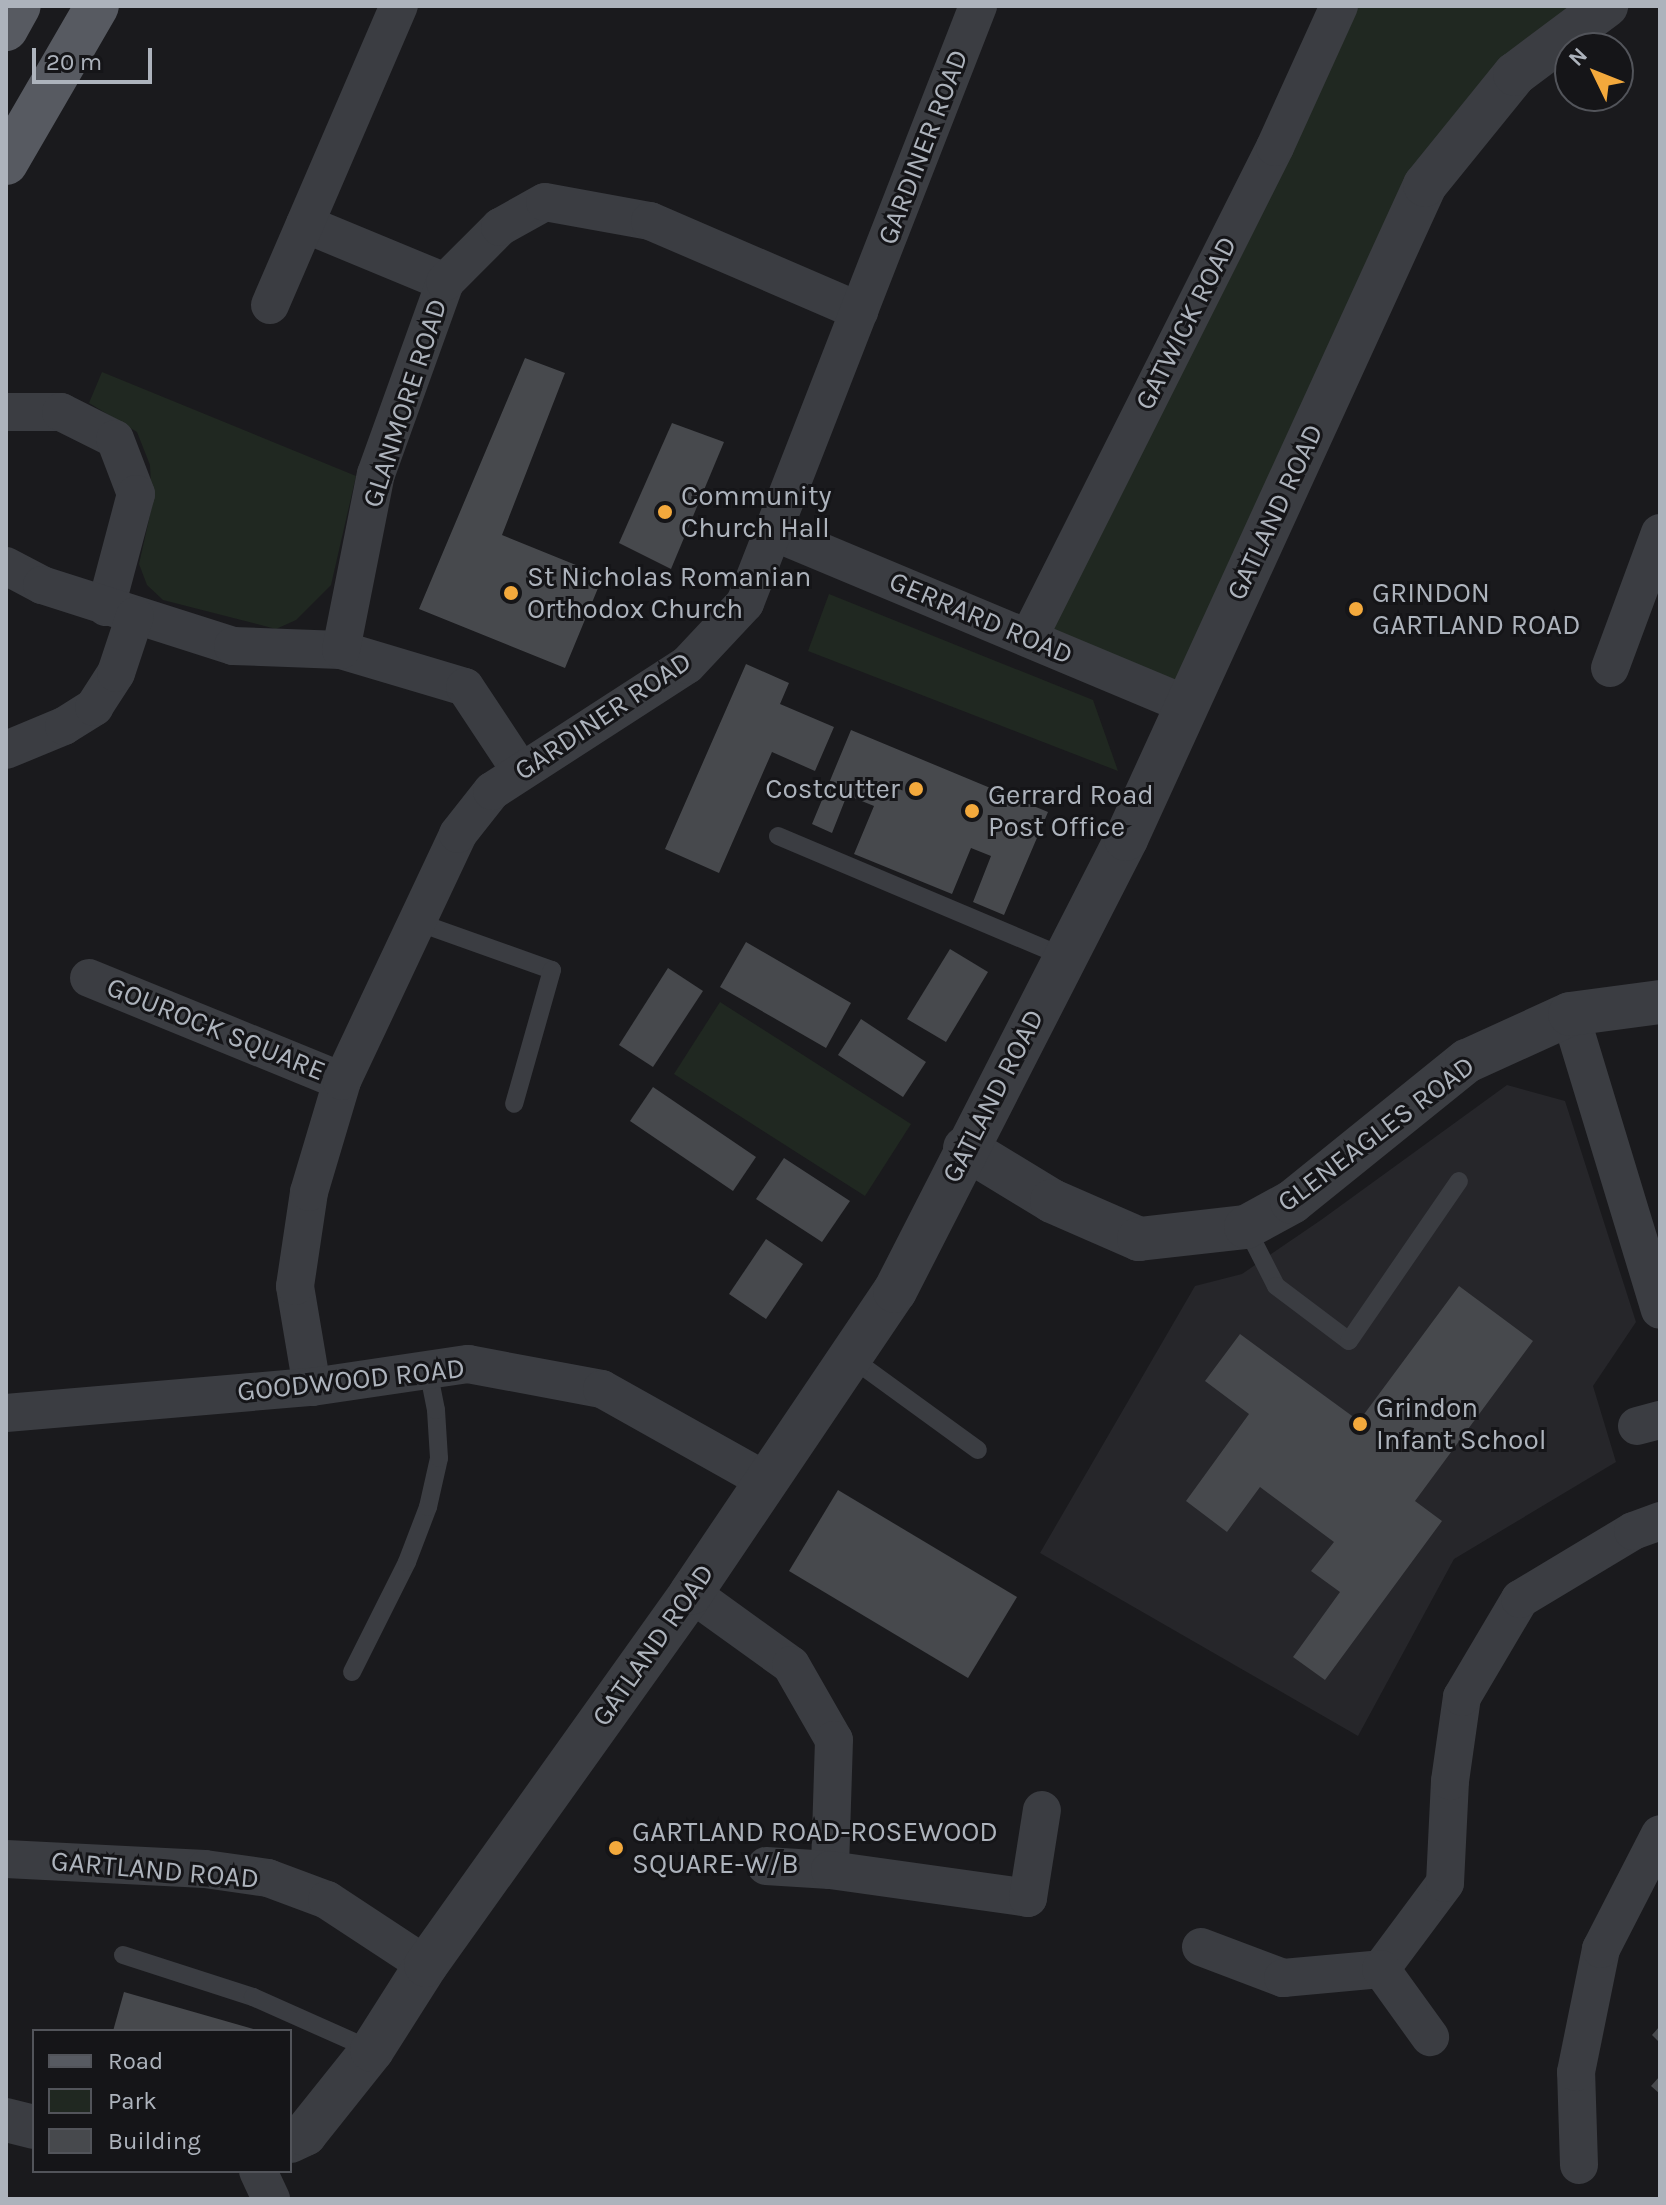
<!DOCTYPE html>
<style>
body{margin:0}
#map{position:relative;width:1666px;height:2205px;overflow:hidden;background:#1a1a1d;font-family:Karla,sans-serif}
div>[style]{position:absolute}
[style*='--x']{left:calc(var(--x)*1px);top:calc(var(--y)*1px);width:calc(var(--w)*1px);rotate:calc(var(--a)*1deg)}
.built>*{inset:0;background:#26262a}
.green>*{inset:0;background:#202821}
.building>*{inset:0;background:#47494d}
.service>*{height:18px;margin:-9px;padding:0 9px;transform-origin:9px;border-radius:9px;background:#3b3d42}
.minor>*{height:38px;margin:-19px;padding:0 19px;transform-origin:19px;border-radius:19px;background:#3b3d42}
.tertiary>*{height:44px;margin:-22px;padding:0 22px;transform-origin:22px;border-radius:22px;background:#3b3d42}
.primary>*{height:44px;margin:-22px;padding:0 22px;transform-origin:22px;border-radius:22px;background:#575a61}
.dots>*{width:22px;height:22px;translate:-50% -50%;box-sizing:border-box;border:4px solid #151518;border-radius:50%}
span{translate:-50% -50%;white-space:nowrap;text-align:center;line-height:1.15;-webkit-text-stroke:6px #151518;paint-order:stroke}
.street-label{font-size:28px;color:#adb3bc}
.poi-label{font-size:28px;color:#adb3bc}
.left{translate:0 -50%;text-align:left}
.right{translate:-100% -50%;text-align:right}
.frame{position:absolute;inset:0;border:8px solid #adb3bc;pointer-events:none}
.legend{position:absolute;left:32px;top:2029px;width:260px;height:144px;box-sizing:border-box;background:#151518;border:2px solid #52545a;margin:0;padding:10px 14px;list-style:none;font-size:24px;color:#adb3bc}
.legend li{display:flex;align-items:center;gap:16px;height:40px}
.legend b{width:40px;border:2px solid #52545a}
.north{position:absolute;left:1554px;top:32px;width:80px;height:80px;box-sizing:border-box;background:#151518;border:2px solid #52545a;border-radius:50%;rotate:313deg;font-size:22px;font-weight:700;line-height:32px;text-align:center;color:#adb3bc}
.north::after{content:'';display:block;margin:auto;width:28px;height:36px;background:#f3a93c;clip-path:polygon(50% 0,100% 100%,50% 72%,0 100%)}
.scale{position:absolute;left:32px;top:48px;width:120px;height:36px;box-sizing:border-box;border:4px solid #adb3bc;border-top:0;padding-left:10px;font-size:24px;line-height:28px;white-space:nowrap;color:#adb3bc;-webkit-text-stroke:6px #151518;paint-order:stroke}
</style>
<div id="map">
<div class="built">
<div style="clip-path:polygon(1507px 1085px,1565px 1101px,1636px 1322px,1593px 1386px,1616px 1462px,1454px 1559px,1358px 1736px,1040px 1553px,1195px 1286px,1242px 1274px,1321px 1220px)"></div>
</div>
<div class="green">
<div style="clip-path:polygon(1339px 6px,1606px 6px,1425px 185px,1187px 705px,1029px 637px)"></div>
<div style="clip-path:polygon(102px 372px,356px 476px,331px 585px,296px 620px,276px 629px,163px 600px,147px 585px,139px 564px,152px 506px,150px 465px,137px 432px,89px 403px)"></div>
<div style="clip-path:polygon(829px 594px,1093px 700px,1118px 771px,808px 651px)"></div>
<div style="clip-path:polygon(720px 1002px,911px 1124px,865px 1196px,674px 1074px)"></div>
</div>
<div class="building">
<div style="clip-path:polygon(525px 358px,565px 373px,502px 535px,603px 576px,565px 668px,419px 609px)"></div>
<div style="clip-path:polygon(672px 423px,724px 442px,671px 569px,619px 543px)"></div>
<div style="clip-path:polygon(746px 664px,789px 683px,780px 704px,834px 727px,815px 771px,772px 752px,719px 873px,665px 849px)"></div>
<div style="clip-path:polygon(851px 730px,1048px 812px,1004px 915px,973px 902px,991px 856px,971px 848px,952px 894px,854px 854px,874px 806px,847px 795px,832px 833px,812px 824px)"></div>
<div style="clip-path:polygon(746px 942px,851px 1003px,826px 1048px,720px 987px)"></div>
<div style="clip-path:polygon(950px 949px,988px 972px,946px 1042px,907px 1019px)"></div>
<div style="clip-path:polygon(668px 968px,703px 991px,653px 1067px,619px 1045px)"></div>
<div style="clip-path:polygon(861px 1019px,926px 1062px,903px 1097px,838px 1055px)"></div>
<div style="clip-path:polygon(653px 1087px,756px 1157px,733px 1191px,630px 1121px)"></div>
<div style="clip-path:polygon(784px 1158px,850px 1201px,822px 1242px,756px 1199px)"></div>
<div style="clip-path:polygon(766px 1239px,803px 1264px,766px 1319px,729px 1294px)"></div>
<div style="clip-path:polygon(1459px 1286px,1533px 1341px,1415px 1501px,1442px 1521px,1325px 1680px,1293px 1657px,1340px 1592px,1311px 1571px,1334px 1542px,1260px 1487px,1227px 1532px,1186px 1501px,1249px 1414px,1205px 1381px,1240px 1334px,1359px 1421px)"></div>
<div style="clip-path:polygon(838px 1490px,1017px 1597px,968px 1678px,789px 1571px)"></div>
<div style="clip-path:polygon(124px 1992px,257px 2030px,257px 2031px,113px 2031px)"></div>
<div style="clip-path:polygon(1660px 2026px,1660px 2043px,1652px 2035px)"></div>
<div style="clip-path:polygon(1660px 2076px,1660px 2094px,1651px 2086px)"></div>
</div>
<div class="service">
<div style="--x:778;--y:836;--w:311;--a:22.9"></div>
<div style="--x:417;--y:922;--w:143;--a:19.6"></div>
<div style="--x:552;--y:970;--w:139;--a:105.8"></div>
<div style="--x:1246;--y:1227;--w:66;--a:63"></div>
<div style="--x:1276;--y:1286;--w:91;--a:37"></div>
<div style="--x:1349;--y:1341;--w:194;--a:-55.5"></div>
<div style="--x:850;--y:1357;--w:158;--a:36"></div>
<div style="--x:352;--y:1672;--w:123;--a:-63.4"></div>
<div style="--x:407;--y:1562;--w:59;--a:-69.1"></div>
<div style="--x:428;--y:1507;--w:50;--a:-77.3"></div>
<div style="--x:439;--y:1458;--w:48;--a:-93.6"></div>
<div style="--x:436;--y:1410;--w:41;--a:-101.3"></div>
<div style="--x:123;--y:1955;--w:137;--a:17.9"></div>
<div style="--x:253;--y:1997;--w:130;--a:24"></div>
</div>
<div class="minor">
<div style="--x:305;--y:224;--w:152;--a:22.5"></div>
<div style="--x:270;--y:305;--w:326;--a:-66.7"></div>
<div style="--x:6;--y:412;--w:55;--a:0"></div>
<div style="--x:61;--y:412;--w:60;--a:26.6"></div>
<div style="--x:115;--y:439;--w:59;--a:69.1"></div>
<div style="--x:136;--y:494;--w:117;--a:104.9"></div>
<div style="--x:776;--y:533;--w:446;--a:22.7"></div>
<div style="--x:6;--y:566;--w:41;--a:27.8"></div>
<div style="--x:42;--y:585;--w:201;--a:17.7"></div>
<div style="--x:233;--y:646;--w:108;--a:2.1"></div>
<div style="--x:341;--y:650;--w:129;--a:16.6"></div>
<div style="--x:465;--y:687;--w:100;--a:56.5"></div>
<div style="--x:1029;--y:637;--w:548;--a:-63.34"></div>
<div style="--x:1275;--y:147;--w:155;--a:-65.6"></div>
<div style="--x:341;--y:650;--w:179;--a:-78.8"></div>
<div style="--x:376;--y:474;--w:204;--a:-70.2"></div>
<div style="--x:445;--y:282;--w:78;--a:-45"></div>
<div style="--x:500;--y:227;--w:51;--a:-29.1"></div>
<div style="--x:545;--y:202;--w:107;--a:10.3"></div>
<div style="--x:650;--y:221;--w:228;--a:23.3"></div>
<div style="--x:1610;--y:668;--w:144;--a:-69.7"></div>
<div style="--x:6;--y:750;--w:63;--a:-22.5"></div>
<div style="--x:64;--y:726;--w:36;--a:-32"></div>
<div style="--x:94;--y:707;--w:40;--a:-57.1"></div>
<div style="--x:116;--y:673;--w:60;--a:-71.6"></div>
<div style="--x:89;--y:978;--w:273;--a:22.2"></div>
<div style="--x:1570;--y:1014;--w:309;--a:73.1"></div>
<div style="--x:312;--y:1387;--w:102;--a:-99.6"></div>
<div style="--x:295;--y:1286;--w:95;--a:-81.5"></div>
<div style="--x:309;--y:1192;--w:116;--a:-73.4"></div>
<div style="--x:342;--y:1081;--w:273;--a:-64.8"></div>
<div style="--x:458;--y:834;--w:55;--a:-51.7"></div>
<div style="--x:492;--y:791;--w:232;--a:-32.9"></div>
<div style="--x:687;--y:665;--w:85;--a:-46.9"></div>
<div style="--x:745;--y:603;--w:641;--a:-68.68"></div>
<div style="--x:6;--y:1413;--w:307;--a:-4.9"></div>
<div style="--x:312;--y:1387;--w:158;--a:-8.4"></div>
<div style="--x:468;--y:1364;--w:136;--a:10.6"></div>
<div style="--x:602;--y:1389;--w:188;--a:29.3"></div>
<div style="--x:1637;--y:1426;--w:24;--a:-15"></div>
<div style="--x:691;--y:1593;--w:123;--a:35.8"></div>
<div style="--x:791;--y:1665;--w:86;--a:60.2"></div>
<div style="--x:834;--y:1740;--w:130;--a:91.8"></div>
<div style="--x:6;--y:1859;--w:199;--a:2.9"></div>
<div style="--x:205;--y:1869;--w:64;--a:8.1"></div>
<div style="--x:268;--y:1878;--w:63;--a:20.4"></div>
<div style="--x:327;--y:1900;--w:118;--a:33.3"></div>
<div style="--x:766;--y:1866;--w:64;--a:3.6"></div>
<div style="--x:830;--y:1870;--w:200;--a:8"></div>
<div style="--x:1028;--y:1898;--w:89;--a:-81"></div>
<div style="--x:1201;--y:1947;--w:88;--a:20.7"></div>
<div style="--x:1283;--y:1978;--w:98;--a:-5.2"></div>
<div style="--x:1381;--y:1969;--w:107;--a:-53.3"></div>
<div style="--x:1445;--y:1883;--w:102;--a:-87.2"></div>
<div style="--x:1450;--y:1781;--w:85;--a:-81.9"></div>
<div style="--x:1462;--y:1697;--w:114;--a:-59.4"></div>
<div style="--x:1520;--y:1599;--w:132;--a:-31"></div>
<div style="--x:1633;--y:1531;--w:29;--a:-20"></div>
<div style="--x:1381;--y:1969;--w:84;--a:54.2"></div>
<div style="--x:1579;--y:2165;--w:93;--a:-91.8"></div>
<div style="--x:1576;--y:2072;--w:126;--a:-78.5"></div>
<div style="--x:1601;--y:1949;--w:129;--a:-62.8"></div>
<div style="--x:258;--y:2171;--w:31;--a:65"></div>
</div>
<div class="tertiary">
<div style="--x:965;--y:1148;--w:102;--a:31.3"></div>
<div style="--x:1052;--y:1201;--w:95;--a:23.6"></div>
<div style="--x:1139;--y:1239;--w:108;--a:-6.4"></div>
<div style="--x:1246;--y:1227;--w:52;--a:-28.5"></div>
<div style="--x:1292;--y:1202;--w:225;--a:-38.9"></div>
<div style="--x:1467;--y:1061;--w:113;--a:-24.5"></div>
<div style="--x:1570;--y:1014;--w:91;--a:-7.6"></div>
<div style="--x:6;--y:2120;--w:29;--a:14"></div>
<div style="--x:290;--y:2141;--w:17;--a:-25"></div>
<div style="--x:305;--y:2134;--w:107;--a:-51.4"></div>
<div style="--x:372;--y:2050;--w:101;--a:-57.6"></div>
<div style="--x:426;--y:1965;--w:457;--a:-54.5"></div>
<div style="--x:691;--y:1593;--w:364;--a:-56"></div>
<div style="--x:895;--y:1291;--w:508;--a:-62.93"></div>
<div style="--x:1126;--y:839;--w:719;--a:-65.43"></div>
<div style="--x:1425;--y:185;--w:143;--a:-51"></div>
<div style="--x:1515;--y:74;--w:114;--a:-36.8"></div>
</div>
<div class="primary">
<div style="--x:6;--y:29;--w:26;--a:-61"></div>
<div style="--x:6;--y:163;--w:181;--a:-59.9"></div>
</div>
<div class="dots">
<div style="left:665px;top:512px;background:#f3a93c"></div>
<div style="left:511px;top:593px;background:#f3a93c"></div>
<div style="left:1356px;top:609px;background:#f3a93c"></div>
<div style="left:916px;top:789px;background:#f3a93c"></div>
<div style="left:972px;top:811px;background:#f3a93c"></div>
<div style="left:1360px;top:1424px;background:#f3a93c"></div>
<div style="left:616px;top:1848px;background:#f3a93c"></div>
</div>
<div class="street-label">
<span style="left:923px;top:147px;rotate:-69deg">GARDINER ROAD</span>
<span style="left:1186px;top:323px;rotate:-63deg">GATWICK ROAD</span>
<span style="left:405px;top:403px;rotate:-72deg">GLANMORE ROAD</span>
<span style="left:1275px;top:512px;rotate:-65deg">GATLAND ROAD</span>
<span style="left:981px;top:618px;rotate:23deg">GERRARD ROAD</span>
<span style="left:603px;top:716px;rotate:-34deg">GARDINER ROAD</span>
<span style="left:216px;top:1029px;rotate:22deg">GOUROCK SQUARE</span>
<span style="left:993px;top:1096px;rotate:-63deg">GATLAND ROAD</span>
<span style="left:1376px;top:1134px;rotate:-37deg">GLENEAGLES ROAD</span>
<span style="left:351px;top:1380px;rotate:-6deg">GOODWOOD ROAD</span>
<span style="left:653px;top:1645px;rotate:-55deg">GATLAND ROAD</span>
<span style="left:155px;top:1870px;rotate:5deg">GARTLAND ROAD</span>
</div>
<div class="poi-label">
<span class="left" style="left:681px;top:512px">Community<br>Church Hall</span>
<span class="left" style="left:527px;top:593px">St Nicholas Romanian<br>Orthodox Church</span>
<span class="left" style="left:1372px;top:609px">GRINDON<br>GARTLAND ROAD</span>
<span class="right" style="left:900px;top:789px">Costcutter</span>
<span class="left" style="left:988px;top:811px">Gerrard Road<br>Post Office</span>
<span class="left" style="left:1376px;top:1424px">Grindon<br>Infant School</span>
<span class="left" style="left:632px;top:1848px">GARTLAND ROAD-ROSEWOOD<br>SQUARE-W/B</span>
</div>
<div class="frame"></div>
<ul class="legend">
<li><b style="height:10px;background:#575a61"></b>Road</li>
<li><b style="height:22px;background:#202821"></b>Park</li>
<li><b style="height:22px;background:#47494d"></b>Building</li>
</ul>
<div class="north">N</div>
<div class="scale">20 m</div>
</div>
